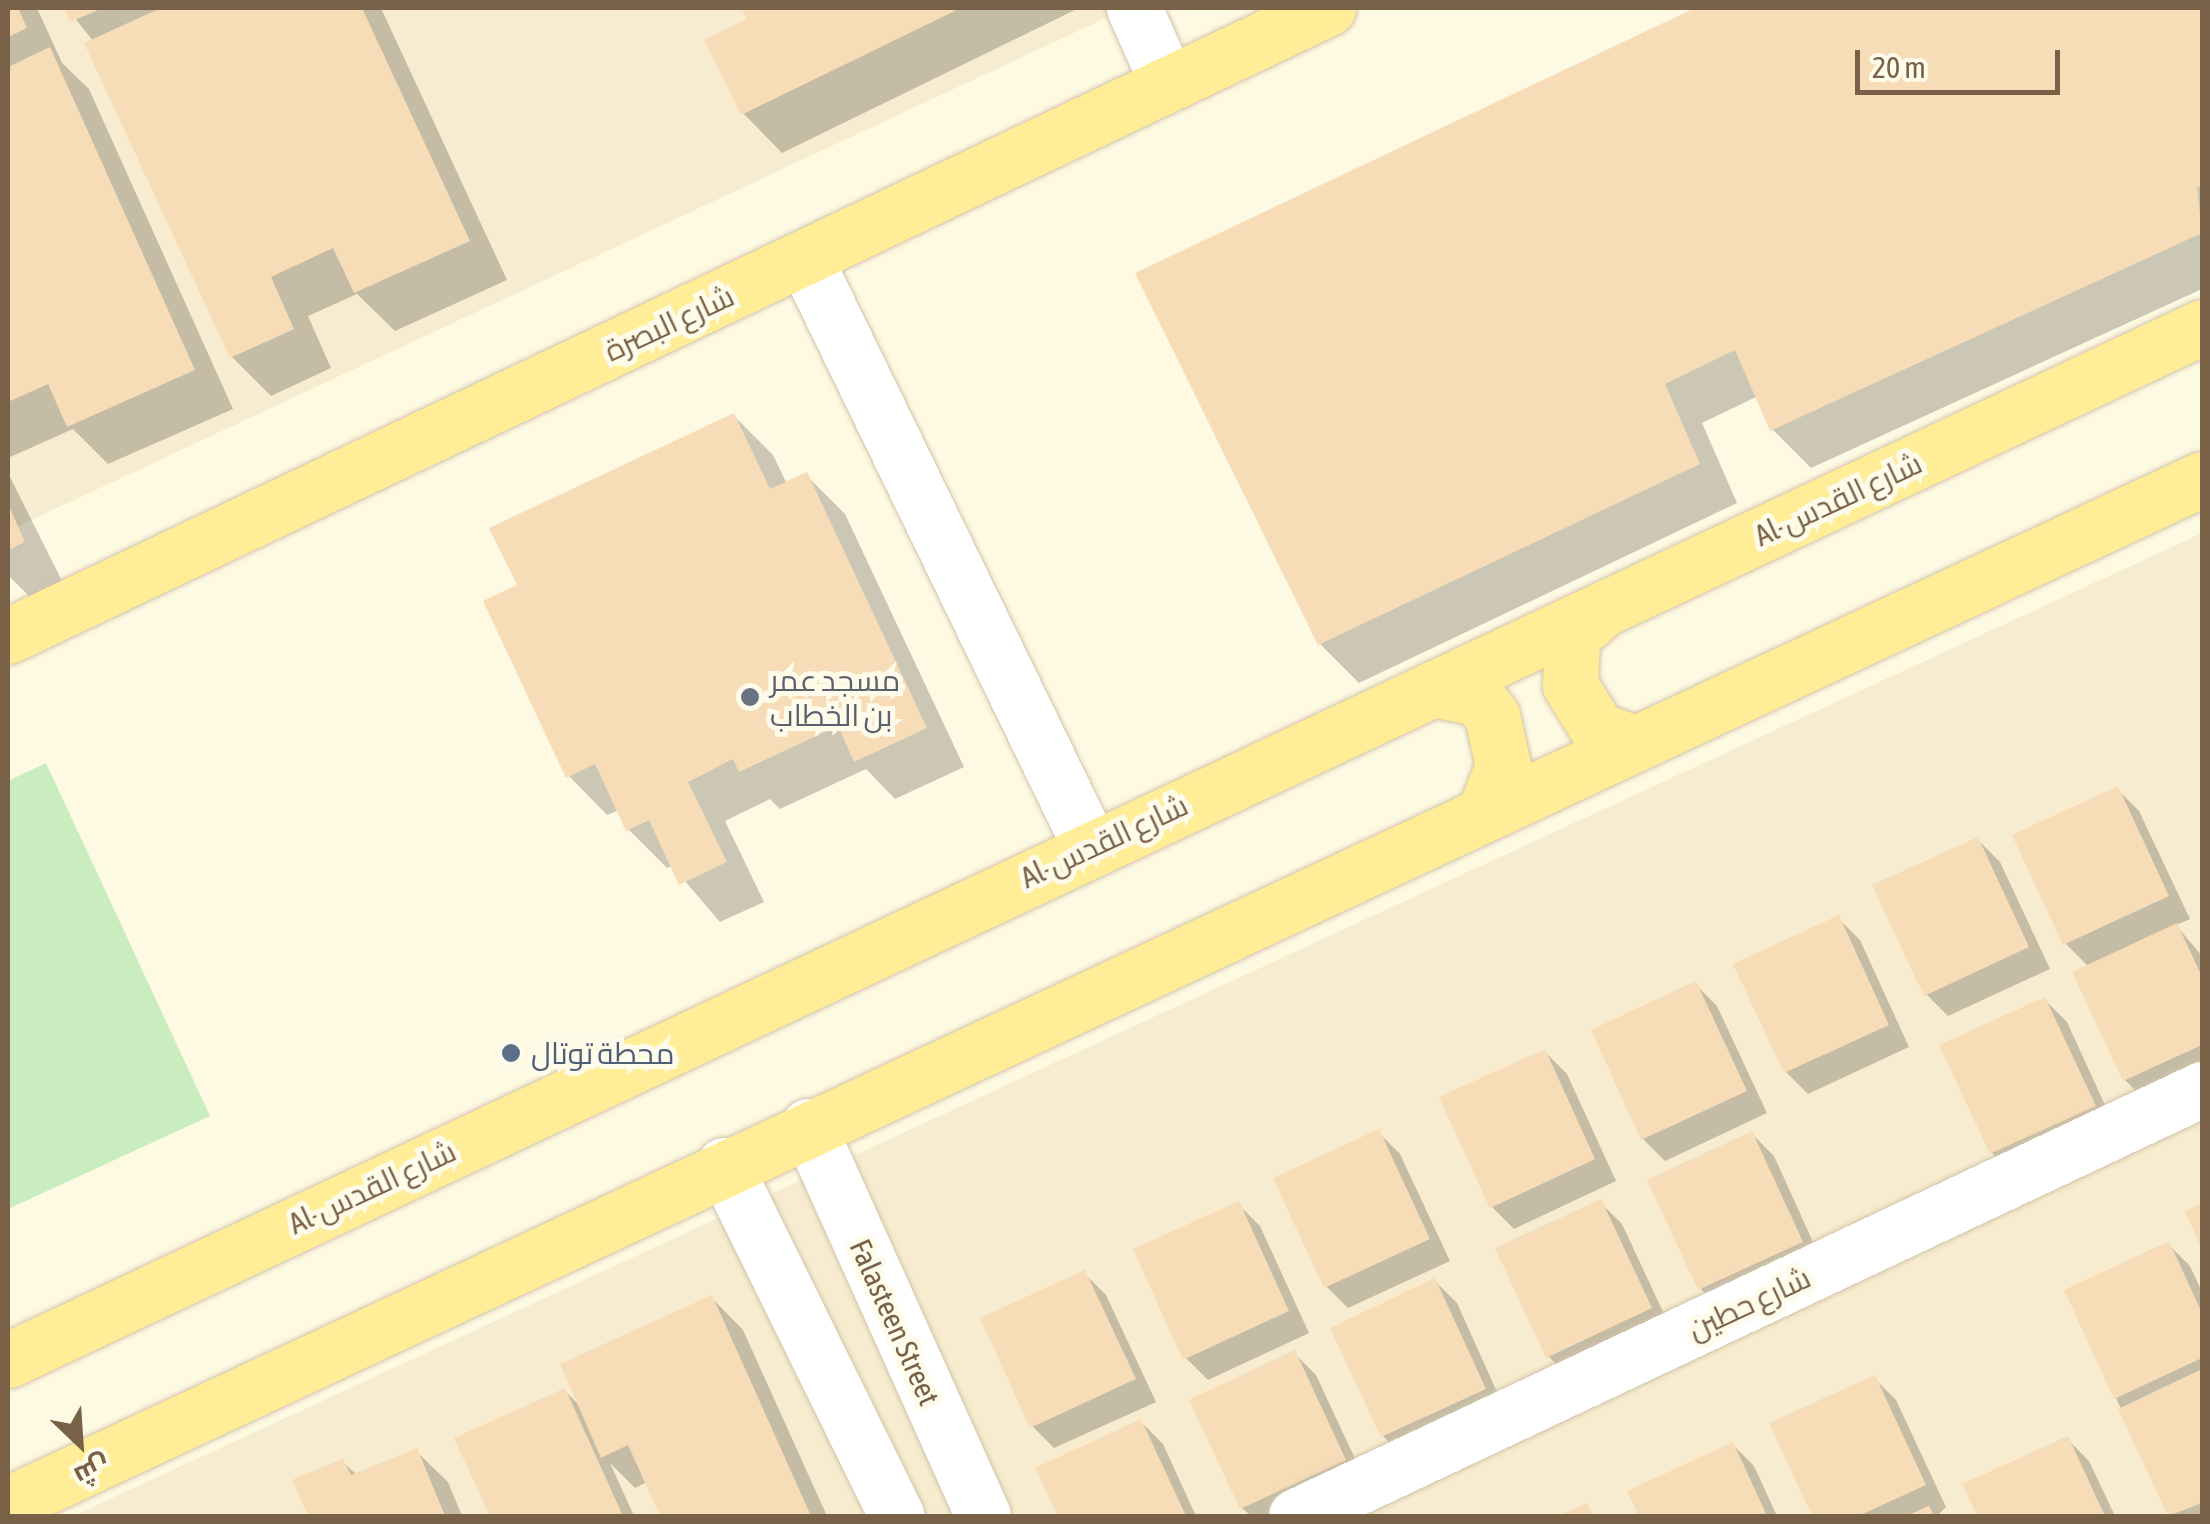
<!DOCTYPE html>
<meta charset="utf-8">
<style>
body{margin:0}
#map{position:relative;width:2210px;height:1524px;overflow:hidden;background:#fef9e2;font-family:"Asap Condensed",Cairo,sans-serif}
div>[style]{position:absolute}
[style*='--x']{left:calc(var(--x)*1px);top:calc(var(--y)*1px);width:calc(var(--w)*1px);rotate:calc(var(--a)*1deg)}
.residential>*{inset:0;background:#f7eccf}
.green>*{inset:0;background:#c9edbf}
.shadow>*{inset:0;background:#0003}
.building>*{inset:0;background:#f6dcb7}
.roads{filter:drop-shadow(0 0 2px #d2c4aa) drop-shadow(0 0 2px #d2c4aa)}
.minor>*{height:55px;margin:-27.5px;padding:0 27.5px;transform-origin:27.5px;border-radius:27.5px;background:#fff}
.major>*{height:55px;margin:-27.5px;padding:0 27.5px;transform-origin:27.5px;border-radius:27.5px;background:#ffed98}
.dots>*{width:28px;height:28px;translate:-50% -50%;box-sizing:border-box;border:5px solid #fffbea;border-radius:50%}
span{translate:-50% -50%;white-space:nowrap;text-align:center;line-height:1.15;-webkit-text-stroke:10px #fffbea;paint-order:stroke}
.street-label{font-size:30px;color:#786146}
.worship-label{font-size:30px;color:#5b616d}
.left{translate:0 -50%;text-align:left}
.service-label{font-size:30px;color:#4e5e75}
.frame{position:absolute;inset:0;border:10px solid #786146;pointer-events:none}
.north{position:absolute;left:30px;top:1394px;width:100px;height:100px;-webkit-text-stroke:8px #fffbea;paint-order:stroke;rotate:155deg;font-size:28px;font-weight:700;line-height:40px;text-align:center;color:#786146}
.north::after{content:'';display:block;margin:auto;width:35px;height:45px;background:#786146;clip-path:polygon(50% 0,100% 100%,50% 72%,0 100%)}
.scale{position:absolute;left:1855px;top:50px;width:205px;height:45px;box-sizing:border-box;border:5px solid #786146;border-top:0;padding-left:12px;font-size:30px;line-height:35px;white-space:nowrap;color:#786146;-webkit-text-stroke:8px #fffbea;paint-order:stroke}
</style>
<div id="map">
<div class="residential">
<div style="clip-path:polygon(8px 8px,1127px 8px,8px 531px)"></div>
<div style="clip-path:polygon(2202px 533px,2202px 1516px,73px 1516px)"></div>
</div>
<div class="green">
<div style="clip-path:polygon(46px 763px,210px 1116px,8px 1209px,8px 781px)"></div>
</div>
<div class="shadow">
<div style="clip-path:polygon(8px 8px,37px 8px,62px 63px,89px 89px,233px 409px,108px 464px,73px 429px,8px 458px)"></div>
<div style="clip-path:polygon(67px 8px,381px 8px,507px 280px,395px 331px,357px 294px,308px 316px,331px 368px,271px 396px,232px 357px,88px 44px,93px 41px)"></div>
<div style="clip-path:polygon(744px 8px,1079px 8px,782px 153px,744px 114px,750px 20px)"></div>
<div style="clip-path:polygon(1701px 8px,2202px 8px,2202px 289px,1811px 468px,1772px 429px,1758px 396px,1702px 423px,1737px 503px,1359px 683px,1320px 644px,1139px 274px)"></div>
<div style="clip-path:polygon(734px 416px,773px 455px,787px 484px,806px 475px,845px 514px,964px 767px,895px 799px,866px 769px,780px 809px,770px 799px,725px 821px,764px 902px,720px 922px,672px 866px,667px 868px,628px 829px,619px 810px,607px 815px,569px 776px,520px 586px)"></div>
<div style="clip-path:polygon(8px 473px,62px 581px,29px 596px,8px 575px)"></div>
<div style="clip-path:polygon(2117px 789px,2139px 811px,2190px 919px,2176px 925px,2202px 956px,2202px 1077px,2147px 1102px,2125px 1080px,2089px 967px,2065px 943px)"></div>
<div style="clip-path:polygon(1978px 840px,2000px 862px,2050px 969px,1948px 1016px,1926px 994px)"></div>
<div style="clip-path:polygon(1838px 918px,1860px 940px,1909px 1047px,1808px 1094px,1786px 1072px,1737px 965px)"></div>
<div style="clip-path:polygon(1695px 984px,1717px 1006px,1767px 1113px,1665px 1161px,1643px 1139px)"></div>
<div style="clip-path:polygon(2045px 1000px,2067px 1022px,2116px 1129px,2014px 1175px,1992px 1153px)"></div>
<div style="clip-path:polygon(1545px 1052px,1567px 1074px,1616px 1181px,1514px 1229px,1492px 1207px)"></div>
<div style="clip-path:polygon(1378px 1132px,1400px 1154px,1450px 1261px,1348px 1308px,1326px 1286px)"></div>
<div style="clip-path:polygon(1752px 1134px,1774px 1156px,1823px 1264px,1722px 1310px,1700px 1288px)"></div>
<div style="clip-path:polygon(1600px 1202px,1622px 1224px,1672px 1331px,1570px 1378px,1548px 1356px)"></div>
<div style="clip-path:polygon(1238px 1204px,1260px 1226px,1309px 1333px,1208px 1380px,1186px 1358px)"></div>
<div style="clip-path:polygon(2168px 1244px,2190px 1266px,2202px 1292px,2202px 1516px,2170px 1516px,2067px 1291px)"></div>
<div style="clip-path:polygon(1084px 1273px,1106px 1295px,1156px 1402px,1054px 1448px,1032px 1426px)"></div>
<div style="clip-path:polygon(1435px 1281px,1457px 1303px,1506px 1412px,1405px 1458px,1383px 1436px)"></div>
<div style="clip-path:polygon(712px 1298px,743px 1330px,827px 1516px,663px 1516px,647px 1482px,635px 1488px,610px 1463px,634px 1516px,492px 1516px,457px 1440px,565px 1391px,581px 1407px)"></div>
<div style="clip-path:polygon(1294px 1353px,1316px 1375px,1366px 1482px,1293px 1516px,1251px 1516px,1242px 1508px)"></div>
<div style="clip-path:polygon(1874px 1378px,1896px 1400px,1946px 1507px,1937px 1516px,1815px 1516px,1772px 1425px)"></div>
<div style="clip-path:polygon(1141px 1422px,1163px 1444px,1196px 1516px,1061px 1516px,1039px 1469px)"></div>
<div style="clip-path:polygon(2067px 1439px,2089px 1461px,2115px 1516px,1979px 1516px,1965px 1485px)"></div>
<div style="clip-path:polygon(1732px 1444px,1754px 1466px,1777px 1516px,1642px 1516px,1630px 1492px)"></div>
<div style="clip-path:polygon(416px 1451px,448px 1482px,462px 1516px,310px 1516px,296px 1481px,343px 1462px,357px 1475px)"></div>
</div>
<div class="building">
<div style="clip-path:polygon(8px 8px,18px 8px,27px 28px,8px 37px)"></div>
<div style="clip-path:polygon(64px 8px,103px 8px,70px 22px)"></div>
<div style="clip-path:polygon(161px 8px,362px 8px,470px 241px,354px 293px,333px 248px,271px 277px,294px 329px,230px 358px,84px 43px)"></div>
<div style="clip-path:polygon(741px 8px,961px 8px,741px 115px,704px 40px,747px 19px)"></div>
<div style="clip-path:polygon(1695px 8px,2202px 8px,2202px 185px,2197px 188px,2202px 233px,1770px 431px,1735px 350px,1665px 384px,1700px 464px,1318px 645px,1135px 273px)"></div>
<div style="clip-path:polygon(50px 47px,195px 370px,67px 427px,48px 384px,8px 402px,8px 67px)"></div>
<div style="clip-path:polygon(734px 413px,770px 489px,807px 472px,927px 728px,854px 762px,838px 726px,739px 772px,733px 759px,688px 782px,727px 862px,679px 885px,649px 820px,626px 831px,595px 764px,566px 778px,483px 601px,517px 585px,489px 528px)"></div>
<div style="clip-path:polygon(8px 504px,25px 542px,8px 550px)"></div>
<div style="clip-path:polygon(2118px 786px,2169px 896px,2063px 945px,2012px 835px)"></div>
<div style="clip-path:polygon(1978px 837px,2029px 947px,1924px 996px,1872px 885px)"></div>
<div style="clip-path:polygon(1839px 915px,1889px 1025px,1784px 1073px,1733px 964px)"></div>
<div style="clip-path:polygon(2177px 923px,2202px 977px,2202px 1045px,2123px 1081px,2072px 972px)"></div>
<div style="clip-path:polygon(1696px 981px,1747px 1091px,1641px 1140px,1591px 1030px)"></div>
<div style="clip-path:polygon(2045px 997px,2096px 1106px,1990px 1154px,1939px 1045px)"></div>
<div style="clip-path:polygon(1545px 1049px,1595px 1159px,1490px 1208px,1439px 1097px)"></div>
<div style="clip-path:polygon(1379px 1129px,1430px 1239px,1324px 1288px,1273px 1178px)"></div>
<div style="clip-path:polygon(1752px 1131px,1803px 1242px,1698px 1290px,1647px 1180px)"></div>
<div style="clip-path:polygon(1601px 1199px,1652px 1308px,1546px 1358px,1495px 1248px)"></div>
<div style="clip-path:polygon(1239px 1201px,1289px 1311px,1183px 1360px,1133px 1249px)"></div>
<div style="clip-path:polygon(2202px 1203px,2202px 1249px,2185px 1211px)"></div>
<div style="clip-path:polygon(2169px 1241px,2202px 1313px,2202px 1358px,2114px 1399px,2064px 1290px)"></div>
<div style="clip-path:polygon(1085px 1270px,1136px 1379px,1030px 1428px,980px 1318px)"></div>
<div style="clip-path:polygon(1435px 1278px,1486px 1389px,1381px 1437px,1330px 1328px)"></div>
<div style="clip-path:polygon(712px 1295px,811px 1516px,660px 1516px,628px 1445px,601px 1458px,560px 1364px)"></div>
<div style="clip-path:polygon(1295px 1350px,1346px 1460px,1240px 1509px,1189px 1400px)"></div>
<div style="clip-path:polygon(2202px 1369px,2202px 1503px,2168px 1516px,2118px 1409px)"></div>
<div style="clip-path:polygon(1875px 1375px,1926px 1485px,1858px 1516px,1812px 1516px,1769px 1423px)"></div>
<div style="clip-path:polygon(565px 1388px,623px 1516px,490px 1516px,454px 1438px)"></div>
<div style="clip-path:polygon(1141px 1419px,1186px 1516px,1058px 1516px,1035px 1468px)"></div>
<div style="clip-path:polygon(2068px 1436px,2105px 1516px,1977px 1516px,1962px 1484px)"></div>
<div style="clip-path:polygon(1733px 1442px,1767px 1516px,1639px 1516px,1627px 1491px)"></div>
<div style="clip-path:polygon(417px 1448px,445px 1516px,308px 1516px,292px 1480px,343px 1459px,351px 1475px)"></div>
<div style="clip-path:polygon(1587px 1503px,1593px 1516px,1558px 1516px)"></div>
<div style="clip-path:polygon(1929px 1506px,1934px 1516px,1906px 1516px)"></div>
</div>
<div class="roads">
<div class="minor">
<div style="--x:1134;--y:8;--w:81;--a:66"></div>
<div style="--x:805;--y:259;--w:653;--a:64.1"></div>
<div style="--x:808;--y:1126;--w:427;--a:65.8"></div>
<div style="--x:724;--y:1165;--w:391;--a:63.8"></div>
<div style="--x:1296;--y:1516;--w:1002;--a:-25.23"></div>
</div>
<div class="major">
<div style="--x:1602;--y:610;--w:40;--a:139"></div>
<div style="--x:1572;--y:636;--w:49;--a:92.3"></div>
<div style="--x:1570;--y:685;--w:53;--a:58.1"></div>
<div style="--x:1598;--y:730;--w:39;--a:19"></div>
<div style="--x:8;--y:636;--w:1462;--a:-25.44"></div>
<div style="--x:1432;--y:689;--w:47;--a:11.1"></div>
<div style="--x:1478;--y:698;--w:23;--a:52"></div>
<div style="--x:1492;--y:716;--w:50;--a:77.3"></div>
<div style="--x:1503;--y:765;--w:50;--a:111"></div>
<div style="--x:8;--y:1360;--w:2425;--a:-25.21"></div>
<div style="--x:8;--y:1504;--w:2422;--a:-25.04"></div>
</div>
</div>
<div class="dots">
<div style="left:750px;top:697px;background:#6b7280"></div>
<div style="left:511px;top:1053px;background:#5c6f8a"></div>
</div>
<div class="street-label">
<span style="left:669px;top:323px;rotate:-25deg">شارع البصرة</span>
<span style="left:1838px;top:499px;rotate:-25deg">Al-شارع القدس</span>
<span style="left:1104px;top:841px;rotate:-25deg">Al-شارع القدس</span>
<span style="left:372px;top:1187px;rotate:-25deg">Al-شارع القدس</span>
<span style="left:1749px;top:1303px;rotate:-25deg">شارع حطين</span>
<span style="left:895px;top:1322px;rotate:66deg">Falasteen Street</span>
</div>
<div class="worship-label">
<span class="left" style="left:770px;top:697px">مسجد عمر<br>بن الخطاب</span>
</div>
<div class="service-label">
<span class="left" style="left:531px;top:1053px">محطة توتال</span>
</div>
<div class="frame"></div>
<div class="north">ش</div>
<div class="scale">20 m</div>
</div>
